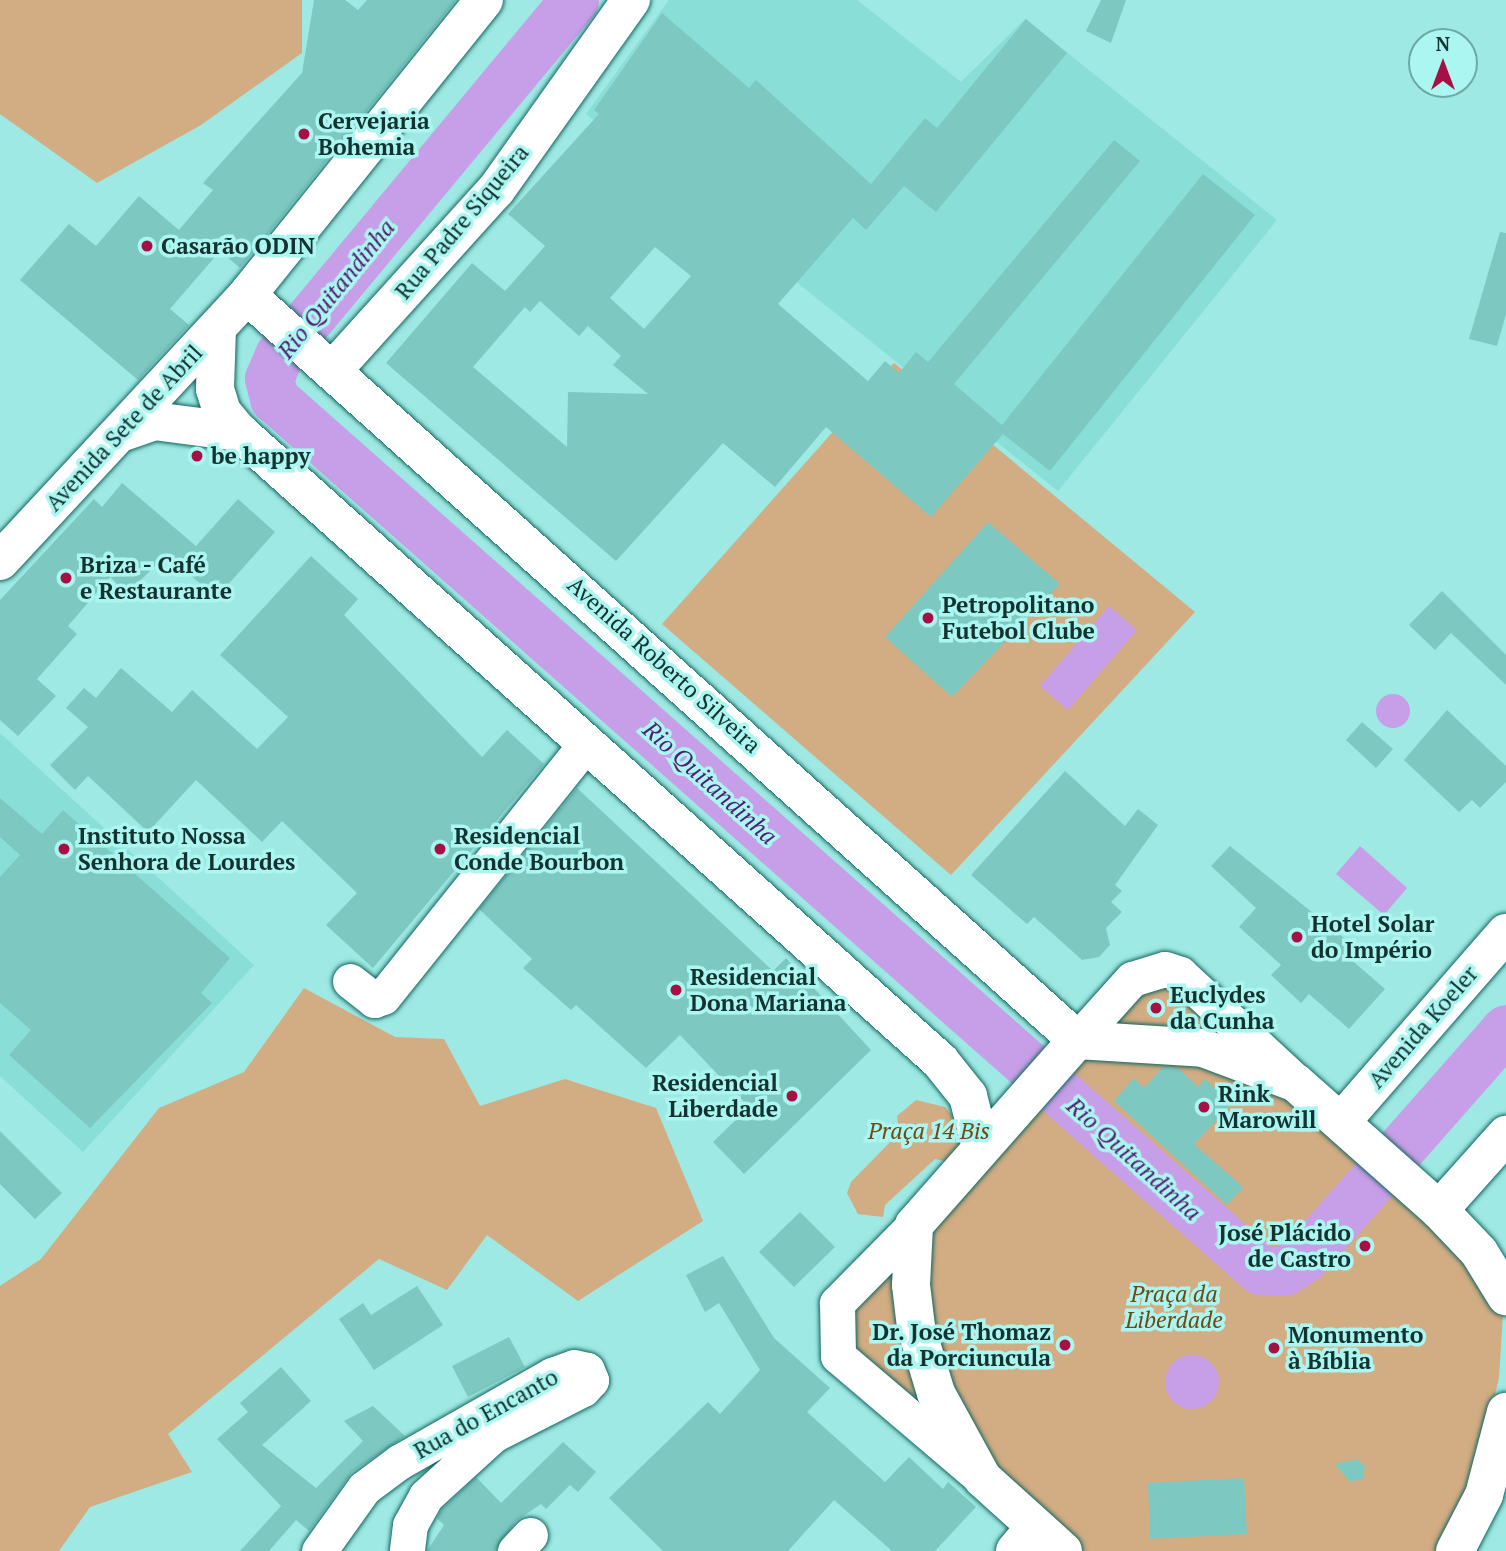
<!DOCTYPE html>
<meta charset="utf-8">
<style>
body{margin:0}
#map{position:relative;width:1506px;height:1551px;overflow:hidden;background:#9ee9e3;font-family:"PT Serif",serif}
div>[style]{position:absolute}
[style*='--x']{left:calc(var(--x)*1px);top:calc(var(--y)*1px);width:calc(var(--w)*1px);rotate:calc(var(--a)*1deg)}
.built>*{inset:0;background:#89ded8}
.green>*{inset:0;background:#d2ac82}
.water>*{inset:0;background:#c79ee8}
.round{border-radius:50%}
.river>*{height:49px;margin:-24.5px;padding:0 24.5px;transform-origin:24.5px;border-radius:24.5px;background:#c79ee8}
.building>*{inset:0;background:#7ec8c2}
.roads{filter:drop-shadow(0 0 2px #126661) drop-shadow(0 0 2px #126661)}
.minor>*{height:35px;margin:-17.5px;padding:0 17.5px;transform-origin:17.5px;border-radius:17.5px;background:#fff}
.major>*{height:38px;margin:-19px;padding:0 19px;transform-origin:19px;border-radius:19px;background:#fff}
.dots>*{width:19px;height:19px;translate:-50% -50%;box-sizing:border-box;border:4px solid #abf6f0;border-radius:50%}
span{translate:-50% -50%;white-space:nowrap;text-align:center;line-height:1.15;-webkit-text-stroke:7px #abf6f0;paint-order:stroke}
.poi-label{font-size:23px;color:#133230;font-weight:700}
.left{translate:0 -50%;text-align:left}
.right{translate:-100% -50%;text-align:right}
.street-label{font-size:23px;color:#133230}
.park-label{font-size:23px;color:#6f4813;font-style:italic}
.water-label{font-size:24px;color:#521d72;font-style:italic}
.north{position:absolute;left:1408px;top:28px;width:70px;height:70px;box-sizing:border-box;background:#abf6f0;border:2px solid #6ea8a3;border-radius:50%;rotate:0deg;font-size:19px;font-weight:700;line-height:28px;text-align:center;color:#133230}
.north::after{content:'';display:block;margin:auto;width:24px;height:32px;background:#a71045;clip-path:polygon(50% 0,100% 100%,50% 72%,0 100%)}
</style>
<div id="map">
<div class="built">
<div style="clip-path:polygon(669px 0,857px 0,961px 82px,1025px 19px,1277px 220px,1058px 491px,586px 114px)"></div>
<div style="clip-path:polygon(0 733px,254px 965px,83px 1152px,0 1076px)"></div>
</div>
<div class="green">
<div style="clip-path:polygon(0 0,302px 0,302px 53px,201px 125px,97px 183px,0 114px)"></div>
<div style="clip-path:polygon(894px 363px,1195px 612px,951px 875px,662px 624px)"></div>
<div style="clip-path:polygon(1168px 983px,1239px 1041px,1106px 1030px,1136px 988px)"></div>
<div style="clip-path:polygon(304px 988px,395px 1037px,444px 1039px,480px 1106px,565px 1079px,656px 1108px,703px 1221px,578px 1301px,487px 1235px,447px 1290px,379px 1259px,168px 1434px,192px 1472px,90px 1507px,59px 1551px,0 1551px,0 1286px,41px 1259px,159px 1108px,244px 1072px)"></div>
<div style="clip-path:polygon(1079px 1044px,1234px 1060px,1438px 1214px,1503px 1314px,1499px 1377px,1478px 1473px,1449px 1551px,1073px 1551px,986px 1475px,939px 1392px,920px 1226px)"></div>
<div style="clip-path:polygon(916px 1100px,945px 1107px,956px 1119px,961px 1143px,950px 1162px,935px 1159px,885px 1205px,883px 1217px,858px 1214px,847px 1193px,851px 1182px,899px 1133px,897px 1116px)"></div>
<div style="clip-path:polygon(897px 1257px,922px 1390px,912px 1398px,856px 1350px,849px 1311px)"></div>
</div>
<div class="water">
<div style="clip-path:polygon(1109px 606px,1137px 630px,1068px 710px,1040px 686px)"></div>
<div class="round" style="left:1376px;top:694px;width:34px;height:34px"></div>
<div style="clip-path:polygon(1360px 846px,1407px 888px,1384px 915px,1336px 874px)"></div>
<div class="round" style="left:1165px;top:1355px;width:54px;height:54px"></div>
</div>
<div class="river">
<div style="--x:574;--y:0;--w:462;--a:129.7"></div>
<div style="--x:279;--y:355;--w:25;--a:113"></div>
<div style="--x:269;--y:378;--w:21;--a:76"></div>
<div style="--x:274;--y:398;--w:1316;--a:41.49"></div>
<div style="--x:1260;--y:1270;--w:24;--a:2"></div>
<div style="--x:1284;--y:1271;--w:24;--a:-33"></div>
<div style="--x:1304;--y:1258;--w:305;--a:-48.6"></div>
</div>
<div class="building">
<div style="clip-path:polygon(314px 0,345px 0,358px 10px,367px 0,456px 0,240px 268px,220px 251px,170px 309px,189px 325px,138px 380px,20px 280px,69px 224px,96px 246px,139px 196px,179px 230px,213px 190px,203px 183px,302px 73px)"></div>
<div style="clip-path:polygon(1101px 0,1126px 0,1111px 43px,1086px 31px)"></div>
<div style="clip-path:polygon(evenodd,662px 13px,749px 88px,756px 80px,871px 184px,925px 118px,937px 128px,1026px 19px,1067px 53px,936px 212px,904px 186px,866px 230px,853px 218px,778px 304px,868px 381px,885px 361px,899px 373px,916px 352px,928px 362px,1114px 140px,1140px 161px,954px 384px,1002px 425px,1203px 174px,1255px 215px,1050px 471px,1003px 434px,931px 517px,826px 427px,775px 487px,723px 443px,616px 561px,386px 363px,472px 263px,505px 291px,545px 246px,508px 214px,599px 114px,594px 110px,662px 13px,655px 247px,691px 276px,644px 329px,610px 298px,655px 247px,662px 13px,540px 301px,579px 336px,588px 326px,621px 356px,613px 365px,648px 394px,568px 392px,567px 447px,473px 367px,525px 307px,530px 312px,540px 301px)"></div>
<div style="clip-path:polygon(1500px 232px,1506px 233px,1506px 314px,1497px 346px,1469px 339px)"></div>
<div style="clip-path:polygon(122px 483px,196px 546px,238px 499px,275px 532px,216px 598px,167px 554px,127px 594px,110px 577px,68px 626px,77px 634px,37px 679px,56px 696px,18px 736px,0 720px,0 600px,94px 499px,102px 507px)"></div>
<div style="clip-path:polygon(988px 522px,1060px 584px,952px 697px,885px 637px)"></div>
<div style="clip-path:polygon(311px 556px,358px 599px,344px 615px,482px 757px,507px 730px,544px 764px,373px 968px,326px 925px,357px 893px,282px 821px,262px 842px,196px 780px,148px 832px,88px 776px,75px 790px,50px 765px,88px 727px,66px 708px,84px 688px,96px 698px,121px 668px,172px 712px,192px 690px,257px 749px,288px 717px,220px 655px)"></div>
<div style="clip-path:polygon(1442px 591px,1506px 655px,1506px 685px,1451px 633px,1435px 650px,1409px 625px)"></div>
<div style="clip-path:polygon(1447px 710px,1506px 766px,1506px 782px,1480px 808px,1472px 800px,1459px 812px,1404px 760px)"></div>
<div style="clip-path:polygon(1362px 722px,1393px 749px,1376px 768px,1346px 740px)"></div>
<div style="clip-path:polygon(1065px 771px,1125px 826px,1138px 809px,1158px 825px,1115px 885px,1122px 891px,1111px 902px,1122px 912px,1106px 928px,1110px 945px,1099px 957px,1082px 960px,1034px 917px,1027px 924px,971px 875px)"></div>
<div style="clip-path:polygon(577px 788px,773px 971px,786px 958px,871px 1050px,744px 1174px,713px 1142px,749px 1107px,680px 1035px,646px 1068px,576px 1005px,571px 1010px,523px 968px,532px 959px,479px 909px)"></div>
<div style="clip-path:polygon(0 798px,42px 834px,63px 810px,230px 958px,201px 993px,212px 1003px,90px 1128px,9px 1055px,31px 1030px,0 1003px,0 877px,20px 855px,0 837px)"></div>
<div style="clip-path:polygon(1230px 846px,1355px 947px,1347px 956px,1385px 989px,1349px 1029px,1309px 994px,1301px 1003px,1271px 975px,1281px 965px,1239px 927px,1256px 908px,1211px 866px)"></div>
<div style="clip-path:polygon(1163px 1067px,1178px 1068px,1198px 1087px,1205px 1079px,1232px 1104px,1194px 1144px,1243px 1187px,1227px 1205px,1114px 1101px,1134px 1078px,1144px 1088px)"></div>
<div style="clip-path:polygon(0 1131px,62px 1193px,35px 1219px,0 1184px)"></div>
<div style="clip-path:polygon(800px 1212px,835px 1247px,794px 1287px,759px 1252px)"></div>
<div style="clip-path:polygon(723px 1256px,774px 1338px,830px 1388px,807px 1412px,885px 1482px,909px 1457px,943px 1489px,948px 1482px,976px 1507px,935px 1551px,892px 1551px,834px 1500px,788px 1551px,663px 1551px,609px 1498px,708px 1402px,720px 1414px,760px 1370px,719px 1303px,705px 1312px,686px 1275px)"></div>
<div style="clip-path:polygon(417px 1286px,443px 1325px,374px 1370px,339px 1319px,363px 1303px,371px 1315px)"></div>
<div style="clip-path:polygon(509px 1337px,525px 1367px,468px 1397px,452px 1366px)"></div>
<div style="clip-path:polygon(281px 1367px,311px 1401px,262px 1445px,316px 1488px,363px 1441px,344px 1421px,373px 1406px,405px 1436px,352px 1472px,309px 1531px,296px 1520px,269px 1551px,240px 1551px,281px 1506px,217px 1439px,248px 1412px,240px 1403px)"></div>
<div style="clip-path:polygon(563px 1442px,596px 1472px,578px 1492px,570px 1485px,546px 1509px,541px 1504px,516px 1521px,495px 1551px,427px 1551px,444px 1525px,437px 1518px,442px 1509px,476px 1477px,501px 1503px)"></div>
<div style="clip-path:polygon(1357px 1459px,1365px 1467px,1363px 1479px,1350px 1482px,1335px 1464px)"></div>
<div style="clip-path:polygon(1244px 1478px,1247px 1534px,1150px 1539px,1148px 1483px)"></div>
</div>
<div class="roads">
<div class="minor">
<div style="--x:350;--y:981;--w:31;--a:38"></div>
<div style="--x:374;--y:1000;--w:9;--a:-18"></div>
<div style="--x:383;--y:997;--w:324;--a:-51.3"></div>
<div style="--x:1077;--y:1040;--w:82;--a:-48"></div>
<div style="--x:1132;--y:979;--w:34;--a:-17"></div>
<div style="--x:1165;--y:969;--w:16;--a:18"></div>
<div style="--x:1180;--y:974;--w:156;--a:42.9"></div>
<div style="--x:914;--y:1225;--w:110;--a:134.6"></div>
<div style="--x:837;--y:1303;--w:53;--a:88.9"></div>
<div style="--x:838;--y:1356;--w:184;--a:40.4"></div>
<div style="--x:319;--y:1551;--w:77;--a:-54.5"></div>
<div style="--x:364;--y:1488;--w:44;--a:-36.6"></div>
<div style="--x:399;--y:1462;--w:176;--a:-29.6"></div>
<div style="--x:552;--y:1375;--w:23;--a:-20"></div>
<div style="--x:574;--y:1367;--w:13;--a:13"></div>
<div style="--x:587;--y:1370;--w:11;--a:68"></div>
<div style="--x:591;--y:1380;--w:12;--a:132"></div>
<div style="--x:583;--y:1389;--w:101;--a:152.9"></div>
<div style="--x:493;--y:1435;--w:91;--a:137.7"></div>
<div style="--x:426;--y:1496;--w:33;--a:119"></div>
<div style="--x:410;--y:1525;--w:26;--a:97"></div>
<div style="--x:515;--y:1551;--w:22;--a:-47"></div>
</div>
<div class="major">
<div style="--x:247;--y:295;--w:1115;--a:41.91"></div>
<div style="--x:217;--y:328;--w:61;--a:91.9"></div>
<div style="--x:215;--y:389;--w:24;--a:73"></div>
<div style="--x:222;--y:412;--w:26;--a:50"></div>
<div style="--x:239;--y:432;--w:942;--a:41.9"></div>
<div style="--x:940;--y:1061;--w:45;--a:51.3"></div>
<div style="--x:968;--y:1096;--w:53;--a:75.7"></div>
<div style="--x:334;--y:369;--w:241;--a:-47.9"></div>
<div style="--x:496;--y:190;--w:233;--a:-54.6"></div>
<div style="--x:120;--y:433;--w:36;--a:-19"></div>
<div style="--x:154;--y:421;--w:86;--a:7.4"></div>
<div style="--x:0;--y:561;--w:363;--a:-47.1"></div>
<div style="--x:247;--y:295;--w:378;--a:-51.2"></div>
<div style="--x:1077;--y:1040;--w:126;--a:3.6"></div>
<div style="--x:1203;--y:1048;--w:99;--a:20.6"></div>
<div style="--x:1296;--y:1083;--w:191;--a:41.6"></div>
<div style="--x:1439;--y:1210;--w:58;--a:46.4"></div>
<div style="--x:1479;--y:1252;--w:52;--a:58.5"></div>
<div style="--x:1341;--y:1122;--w:251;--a:-48.9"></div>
<div style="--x:1439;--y:1210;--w:101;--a:-48.2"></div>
<div style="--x:1015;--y:1551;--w:31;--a:-50"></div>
<div style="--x:1063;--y:1551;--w:108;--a:-138"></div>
<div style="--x:983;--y:1479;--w:98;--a:-118.7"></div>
<div style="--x:936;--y:1393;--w:69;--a:-106.9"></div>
<div style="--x:916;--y:1327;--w:42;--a:-96.8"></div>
<div style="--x:911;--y:1285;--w:60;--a:-87.1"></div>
<div style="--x:914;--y:1225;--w:247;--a:-48.6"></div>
<div style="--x:1455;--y:1551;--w:63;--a:-62.6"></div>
<div style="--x:1484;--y:1495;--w:86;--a:-75.2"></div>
</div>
</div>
<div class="dots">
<div style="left:304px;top:134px;background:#a71045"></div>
<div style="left:147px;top:246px;background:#a71045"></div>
<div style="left:197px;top:456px;background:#a71045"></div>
<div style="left:66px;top:578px;background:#a71045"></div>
<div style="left:928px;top:618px;background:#a71045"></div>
<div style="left:64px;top:849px;background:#a71045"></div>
<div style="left:440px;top:849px;background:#a71045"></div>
<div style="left:1297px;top:937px;background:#a71045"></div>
<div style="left:676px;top:990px;background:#a71045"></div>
<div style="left:1156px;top:1008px;background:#a71045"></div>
<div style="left:792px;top:1096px;background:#a71045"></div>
<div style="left:1204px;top:1107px;background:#a71045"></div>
<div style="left:1365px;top:1246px;background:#a71045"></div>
<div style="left:1065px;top:1345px;background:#a71045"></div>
<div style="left:1274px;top:1348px;background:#a71045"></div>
</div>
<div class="poi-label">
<span class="left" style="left:318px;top:134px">Cervejaria<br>Bohemia</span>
<span class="left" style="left:161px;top:246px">Casarão ODIN</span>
<span class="left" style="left:211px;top:456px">be happy</span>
<span class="left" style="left:80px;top:578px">Briza - Café<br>e Restaurante</span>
<span class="left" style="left:942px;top:618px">Petropolitano<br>Futebol Clube</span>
<span class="left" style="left:78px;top:849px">Instituto Nossa<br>Senhora de Lourdes</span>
<span class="left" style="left:454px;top:849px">Residencial<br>Conde Bourbon</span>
<span class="left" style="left:1311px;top:937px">Hotel Solar<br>do Império</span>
<span class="left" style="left:690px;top:990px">Residencial<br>Dona Mariana</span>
<span class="left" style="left:1170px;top:1008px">Euclydes<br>da Cunha</span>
<span class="right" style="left:778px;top:1096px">Residencial<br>Liberdade</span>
<span class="left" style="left:1218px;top:1107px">Rink<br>Marowill</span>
<span class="right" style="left:1351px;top:1246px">José Plácido<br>de Castro</span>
<span class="right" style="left:1051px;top:1345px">Dr. José Thomaz<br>da Porciuncula</span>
<span class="left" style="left:1288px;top:1348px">Monumento<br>à Bíblia</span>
</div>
<div class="street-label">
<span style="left:462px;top:222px;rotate:-50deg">Rua Padre Siqueira</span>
<span style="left:124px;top:428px;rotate:-47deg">Avenida Sete de Abril</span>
<span style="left:664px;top:665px;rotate:42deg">Avenida Roberto Silveira</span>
<span style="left:1423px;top:1027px;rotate:-49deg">Avenida Koeler</span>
<span style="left:486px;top:1414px;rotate:-29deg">Rua do Encanto</span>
</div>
<div class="park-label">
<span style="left:929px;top:1131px">Praça 14 Bis</span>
<span style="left:1174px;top:1307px">Praça da<br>Liberdade</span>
</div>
<div class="water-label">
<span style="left:336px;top:289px;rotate:-51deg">Rio Quitandinha</span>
<span style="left:710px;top:783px;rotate:42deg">Rio Quitandinha</span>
<span style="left:1134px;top:1159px;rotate:42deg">Rio Quitandinha</span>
</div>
<div class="north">N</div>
</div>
